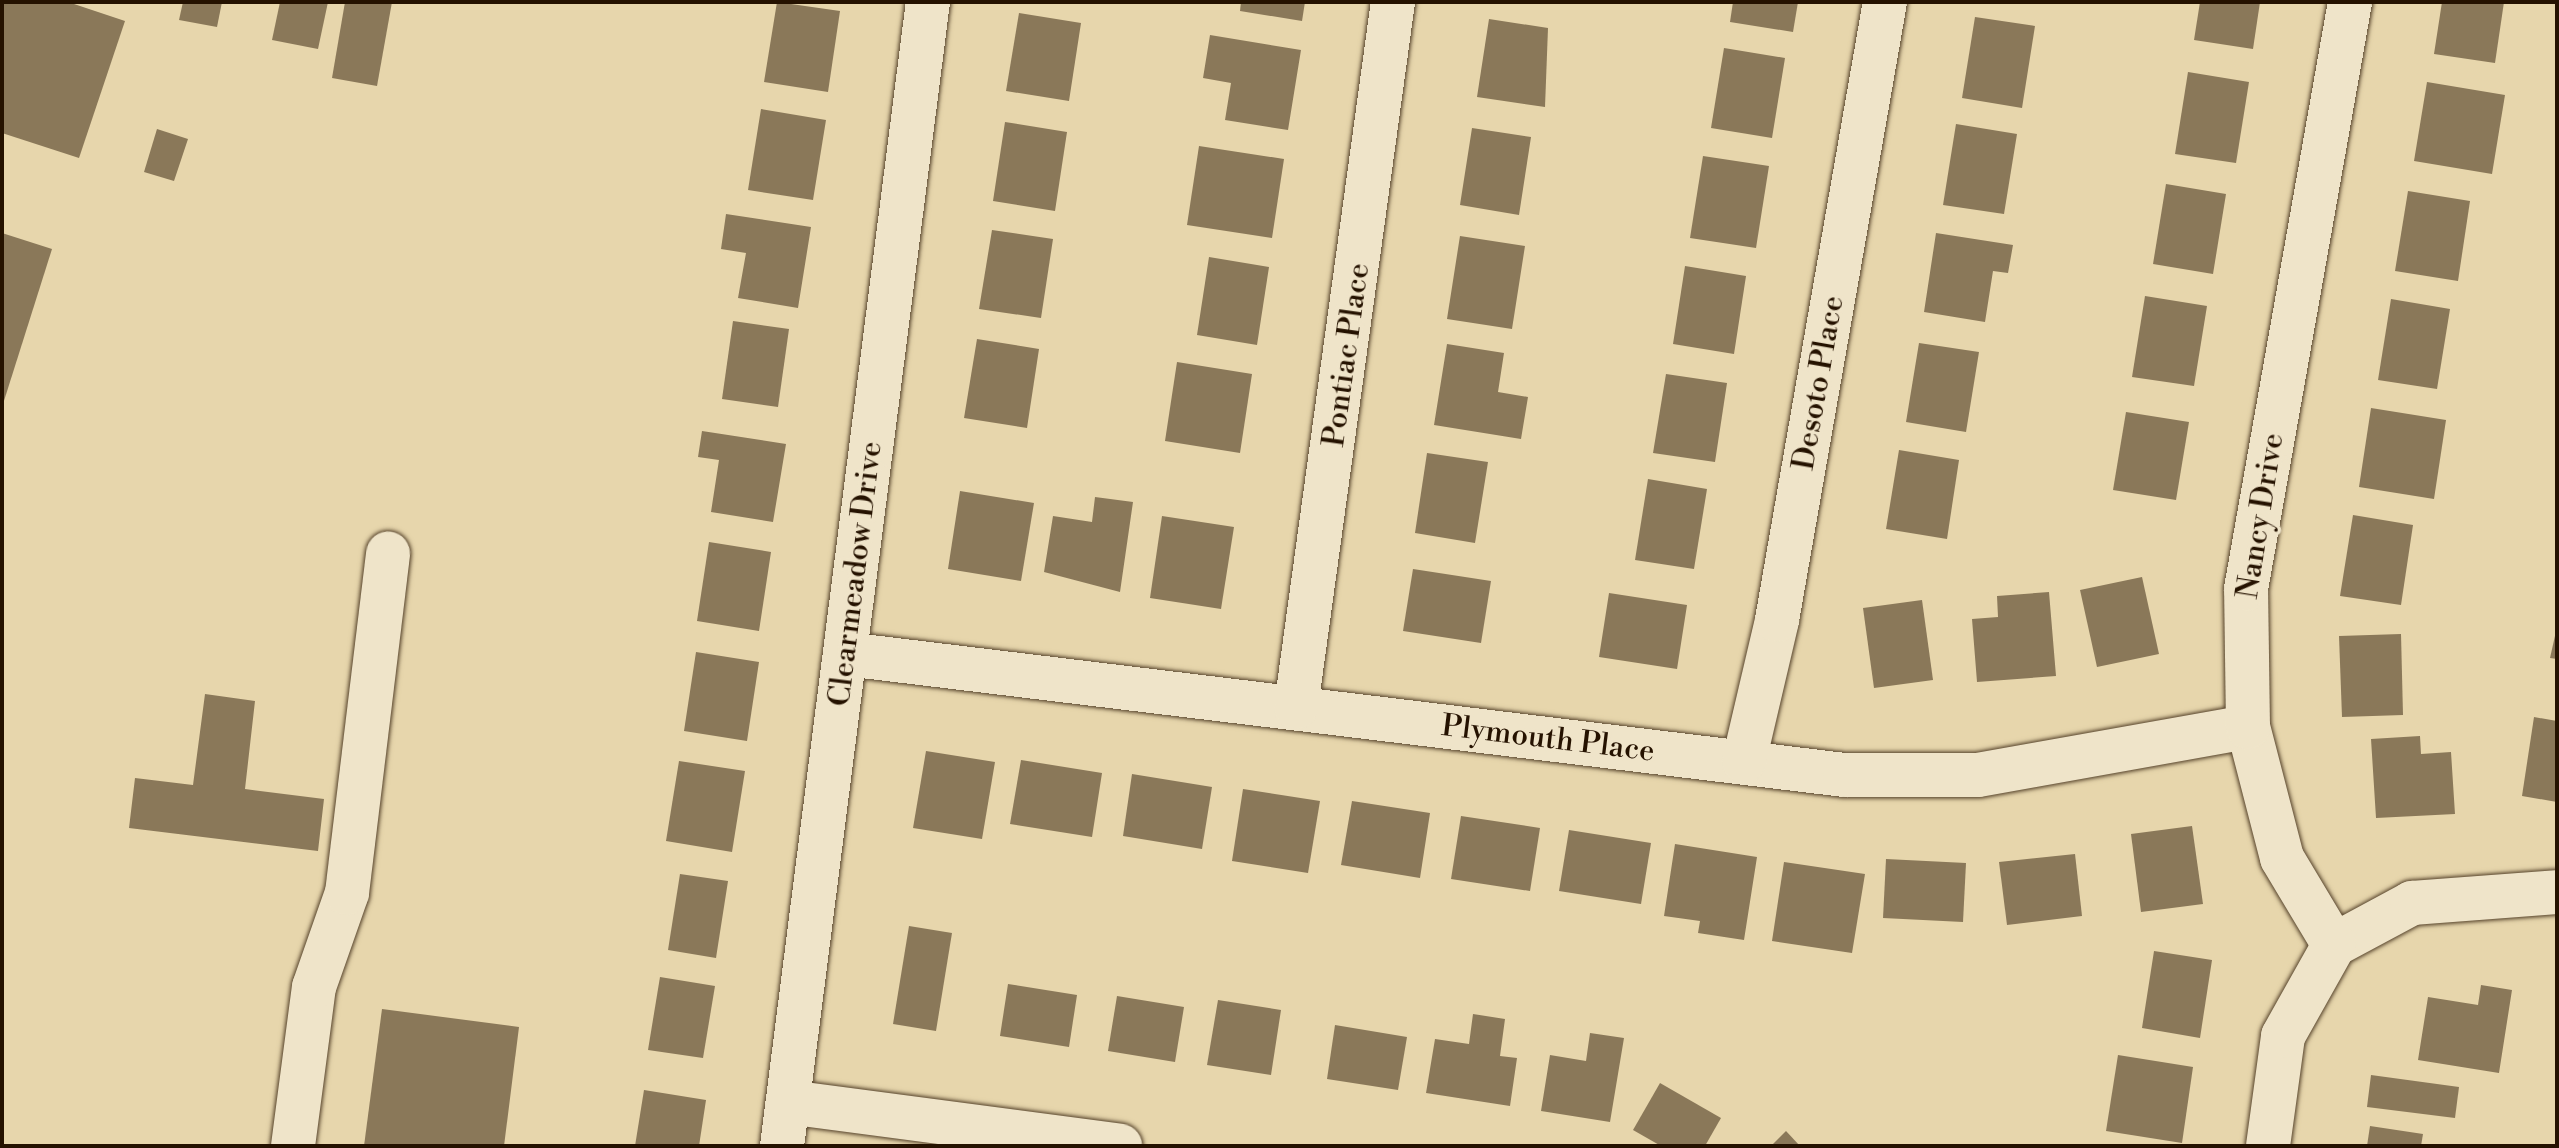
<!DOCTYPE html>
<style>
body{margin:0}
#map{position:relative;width:2559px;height:1148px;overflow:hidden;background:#e7d6ac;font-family:"Libre Bodoni",serif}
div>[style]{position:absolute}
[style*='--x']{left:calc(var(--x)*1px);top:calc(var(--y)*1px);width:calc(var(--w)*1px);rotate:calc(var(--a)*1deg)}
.building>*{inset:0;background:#8a7859}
.roads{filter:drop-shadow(0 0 2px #56432b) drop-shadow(0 0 2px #56432b)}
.minor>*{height:44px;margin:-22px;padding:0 22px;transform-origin:22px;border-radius:22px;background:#efe4c9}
span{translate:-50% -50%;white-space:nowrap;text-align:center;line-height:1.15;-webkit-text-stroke:7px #efe4c9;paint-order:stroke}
.street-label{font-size:30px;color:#251200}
.frame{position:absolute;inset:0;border:4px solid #251200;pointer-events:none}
</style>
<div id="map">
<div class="building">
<div style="clip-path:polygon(2px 2px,68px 2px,125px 21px,79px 158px,2px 133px)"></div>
<div style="clip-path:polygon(183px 2px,222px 2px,217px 27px,179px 20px)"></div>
<div style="clip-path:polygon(280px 2px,328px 2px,318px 49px,272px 40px)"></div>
<div style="clip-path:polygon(345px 2px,392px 2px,377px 86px,332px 78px)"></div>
<div style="clip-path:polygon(777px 2px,840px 11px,828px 92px,764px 82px)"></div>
<div style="clip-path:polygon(1241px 2px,1305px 2px,1302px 21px,1240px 11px)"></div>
<div style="clip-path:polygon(1733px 2px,1798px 2px,1793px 32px,1730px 22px)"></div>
<div style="clip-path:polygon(2200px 2px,2260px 2px,2253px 49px,2194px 40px)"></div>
<div style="clip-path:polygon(2442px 2px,2504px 2px,2495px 63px,2434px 54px)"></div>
<div style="clip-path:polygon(1019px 13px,1081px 23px,1069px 101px,1006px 91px)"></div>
<div style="clip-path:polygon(1975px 17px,2035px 26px,2022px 108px,1962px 98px)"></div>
<div style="clip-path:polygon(1489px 19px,1548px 28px,1545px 107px,1477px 97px)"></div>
<div style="clip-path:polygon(1210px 35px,1301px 50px,1288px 130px,1225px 120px,1231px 83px,1203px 78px)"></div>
<div style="clip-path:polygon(1724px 48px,1785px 58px,1772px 138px,1711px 128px)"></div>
<div style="clip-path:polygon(2188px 72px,2249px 82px,2236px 163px,2175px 154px)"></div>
<div style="clip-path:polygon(2427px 82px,2505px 95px,2492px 174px,2414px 161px)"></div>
<div style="clip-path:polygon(761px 109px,826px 120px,813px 200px,748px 190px)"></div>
<div style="clip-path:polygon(1005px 122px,1067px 132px,1055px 211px,993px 201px)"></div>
<div style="clip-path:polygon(1956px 124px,2017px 134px,2004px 214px,1943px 205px)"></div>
<div style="clip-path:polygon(1472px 128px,1531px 137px,1519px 215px,1460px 205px)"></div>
<div style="clip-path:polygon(157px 129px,188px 139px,174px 181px,144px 172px)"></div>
<div style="clip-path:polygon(1199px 146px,1284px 159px,1272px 238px,1187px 225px)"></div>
<div style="clip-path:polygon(1703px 156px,1769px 166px,1756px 248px,1690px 238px)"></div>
<div style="clip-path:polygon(2166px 184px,2226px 194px,2213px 274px,2153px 264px)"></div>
<div style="clip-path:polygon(2408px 191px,2470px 201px,2458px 281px,2395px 271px)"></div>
<div style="clip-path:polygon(726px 214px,811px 227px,798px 308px,738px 298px,746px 253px,721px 249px)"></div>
<div style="clip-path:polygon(992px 230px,1053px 239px,1041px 318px,979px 309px)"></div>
<div style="clip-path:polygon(2px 233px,52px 249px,3px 404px,2px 404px)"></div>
<div style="clip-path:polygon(1936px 233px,2013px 245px,2008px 273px,1993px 271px,1985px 322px,1924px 312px)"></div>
<div style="clip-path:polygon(1460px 236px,1525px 246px,1512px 329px,1447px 319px)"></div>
<div style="clip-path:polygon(1209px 257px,1269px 267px,1257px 345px,1197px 335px)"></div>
<div style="clip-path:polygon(1685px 266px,1746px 276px,1734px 354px,1673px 344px)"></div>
<div style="clip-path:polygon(2145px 296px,2207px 306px,2194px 386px,2132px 377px)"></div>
<div style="clip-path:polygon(2391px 299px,2450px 309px,2437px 389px,2378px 380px)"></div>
<div style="clip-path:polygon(733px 321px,789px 329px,778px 407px,722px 399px)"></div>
<div style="clip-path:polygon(977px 339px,1039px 349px,1027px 428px,964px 418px)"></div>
<div style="clip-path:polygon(1919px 343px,1979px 352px,1966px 432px,1906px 422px)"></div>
<div style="clip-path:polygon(1447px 344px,1504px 353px,1498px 392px,1528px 397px,1521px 439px,1434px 425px)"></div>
<div style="clip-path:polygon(1177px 362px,1252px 374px,1240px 453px,1165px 441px)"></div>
<div style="clip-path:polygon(1666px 374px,1727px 383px,1715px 462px,1653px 453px)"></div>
<div style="clip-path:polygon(2371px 408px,2446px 420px,2434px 499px,2359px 487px)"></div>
<div style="clip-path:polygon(2126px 412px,2189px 422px,2176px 500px,2113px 490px)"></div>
<div style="clip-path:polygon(702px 431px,786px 444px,773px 522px,711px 512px,719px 460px,698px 457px)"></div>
<div style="clip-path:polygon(1899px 450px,1959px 460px,1947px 539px,1886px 529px)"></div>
<div style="clip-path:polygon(1427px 453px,1488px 462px,1475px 543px,1415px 533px)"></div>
<div style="clip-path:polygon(1648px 479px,1707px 489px,1694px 569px,1635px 560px)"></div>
<div style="clip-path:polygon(960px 491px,1034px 503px,1021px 581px,948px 569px)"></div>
<div style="clip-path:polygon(1095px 497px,1133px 502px,1120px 592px,1044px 572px,1053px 516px,1092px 522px)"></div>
<div style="clip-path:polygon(2353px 515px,2413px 525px,2401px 605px,2340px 596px)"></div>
<div style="clip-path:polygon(1162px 516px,1234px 527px,1221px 609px,1150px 598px)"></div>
<div style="clip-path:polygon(709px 542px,771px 552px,759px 631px,697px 621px)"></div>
<div style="clip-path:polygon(1413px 569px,1491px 581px,1481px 643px,1403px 631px)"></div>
<div style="clip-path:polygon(2142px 577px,2159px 654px,2097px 667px,2080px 590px)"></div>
<div style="clip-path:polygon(2049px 592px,2056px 676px,1977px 682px,1972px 619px,1998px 617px,1997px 596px)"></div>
<div style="clip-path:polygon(1609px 593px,1687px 605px,1677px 669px,1599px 657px)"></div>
<div style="clip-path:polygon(1922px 600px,1933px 680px,1874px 688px,1863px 608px)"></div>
<div style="clip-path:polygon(2557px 627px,2557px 659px,2550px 658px)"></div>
<div style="clip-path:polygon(2401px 634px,2403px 715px,2342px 717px,2339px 636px)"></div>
<div style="clip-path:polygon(696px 652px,759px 662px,747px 741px,684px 731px)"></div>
<div style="clip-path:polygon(205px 694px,255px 701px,245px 789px,324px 799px,318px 851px,129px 828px,135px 778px,193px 785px)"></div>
<div style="clip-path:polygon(2534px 717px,2557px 721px,2557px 802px,2522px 796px)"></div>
<div style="clip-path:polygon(2420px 736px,2421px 754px,2451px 752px,2455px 814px,2376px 818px,2371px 739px)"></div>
<div style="clip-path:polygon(926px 751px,995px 762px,982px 839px,913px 828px)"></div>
<div style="clip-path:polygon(1021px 760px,1102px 773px,1092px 837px,1010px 824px)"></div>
<div style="clip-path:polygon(679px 761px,745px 771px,732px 852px,666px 841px)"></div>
<div style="clip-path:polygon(1132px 774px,1212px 787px,1202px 849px,1123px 836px)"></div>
<div style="clip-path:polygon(1243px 789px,1320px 801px,1308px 873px,1232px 861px)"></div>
<div style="clip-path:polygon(1352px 801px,1430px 813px,1420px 878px,1341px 865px)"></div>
<div style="clip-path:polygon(1461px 816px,1540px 828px,1530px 891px,1451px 879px)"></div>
<div style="clip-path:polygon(2192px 826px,2203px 904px,2141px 912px,2131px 834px)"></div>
<div style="clip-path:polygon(1569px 830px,1651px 843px,1641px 904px,1559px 891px)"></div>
<div style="clip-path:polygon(1675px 844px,1757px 857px,1744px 940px,1698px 933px,1700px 921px,1664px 916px)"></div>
<div style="clip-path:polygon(2075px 854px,2082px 916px,2007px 925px,1999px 862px)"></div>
<div style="clip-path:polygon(1886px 859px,1966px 863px,1963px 922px,1883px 918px)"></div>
<div style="clip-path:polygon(1784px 862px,1865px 874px,1852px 953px,1772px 941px)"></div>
<div style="clip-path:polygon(680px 874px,728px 881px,716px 958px,668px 950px)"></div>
<div style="clip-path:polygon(909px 926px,952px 933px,936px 1031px,893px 1024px)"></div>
<div style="clip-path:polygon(2154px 951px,2212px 960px,2200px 1038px,2142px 1028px)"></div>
<div style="clip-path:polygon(660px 977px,715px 986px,703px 1058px,648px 1050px)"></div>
<div style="clip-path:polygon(1008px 984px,1077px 995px,1069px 1047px,1000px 1036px)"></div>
<div style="clip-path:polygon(2481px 985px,2512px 990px,2499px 1073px,2418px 1060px,2428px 997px,2478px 1005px)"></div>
<div style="clip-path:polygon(1117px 996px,1184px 1007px,1175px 1062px,1108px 1051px)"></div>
<div style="clip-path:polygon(1218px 1000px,1281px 1010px,1271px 1075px,1207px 1065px)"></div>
<div style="clip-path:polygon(382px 1009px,519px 1027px,504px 1146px,364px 1146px)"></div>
<div style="clip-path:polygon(1473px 1014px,1505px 1019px,1500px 1056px,1517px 1058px,1510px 1106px,1426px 1093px,1435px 1039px,1469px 1044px)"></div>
<div style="clip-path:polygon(1335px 1025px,1407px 1037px,1398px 1090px,1327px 1079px)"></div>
<div style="clip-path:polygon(1590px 1033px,1624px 1038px,1610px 1122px,1541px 1111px,1550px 1055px,1586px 1061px)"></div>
<div style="clip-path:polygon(2118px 1055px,2193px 1067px,2182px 1143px,2106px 1131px)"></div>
<div style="clip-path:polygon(2371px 1075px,2459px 1087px,2455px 1118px,2367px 1107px)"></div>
<div style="clip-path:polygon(1660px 1083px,1721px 1118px,1705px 1146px,1661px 1146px,1633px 1130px)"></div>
<div style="clip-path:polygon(644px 1090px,706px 1100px,699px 1146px,635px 1146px)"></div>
<div style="clip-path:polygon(2370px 1126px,2423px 1134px,2421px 1146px,2367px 1146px)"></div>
<div style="clip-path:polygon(1786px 1131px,1800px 1146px,1771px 1146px)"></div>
</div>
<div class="roads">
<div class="minor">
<div style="--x:846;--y:654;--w:1006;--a:6.91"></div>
<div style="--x:1845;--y:775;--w:133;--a:0"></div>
<div style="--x:1978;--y:775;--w:274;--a:-10.1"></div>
<div style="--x:1296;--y:707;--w:712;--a:-82.17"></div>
<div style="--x:1744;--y:761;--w:145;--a:-76.8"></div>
<div style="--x:1777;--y:620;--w:627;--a:-80.09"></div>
<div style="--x:2334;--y:945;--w:89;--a:-28.3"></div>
<div style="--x:2412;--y:903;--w:145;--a:-4.3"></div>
<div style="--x:788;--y:1102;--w:335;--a:7.5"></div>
<div style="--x:293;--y:1146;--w:160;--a:-82.5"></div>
<div style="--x:314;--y:987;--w:100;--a:-70.7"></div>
<div style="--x:347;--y:893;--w:342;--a:-83.1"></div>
<div style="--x:782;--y:1146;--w:1153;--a:-82.73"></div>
<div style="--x:2268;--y:1146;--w:111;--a:-82.2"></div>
<div style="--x:2283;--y:1036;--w:104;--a:-60.7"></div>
<div style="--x:2334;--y:945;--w:101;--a:-120.9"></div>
<div style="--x:2282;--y:858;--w:135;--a:-104.5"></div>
<div style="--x:2248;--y:727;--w:138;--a:-90.8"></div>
<div style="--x:2246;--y:589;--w:596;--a:-79.95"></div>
</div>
</div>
<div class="street-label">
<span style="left:1347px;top:355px;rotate:-82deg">Pontiac Place</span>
<span style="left:1819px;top:383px;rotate:-80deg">Desoto Place</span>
<span style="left:2261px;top:516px;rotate:-81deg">Nancy Drive</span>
<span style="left:856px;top:574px;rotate:-83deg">Clearmeadow Drive</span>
<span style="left:1548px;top:739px;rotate:7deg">Plymouth Place</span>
</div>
<div class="frame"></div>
</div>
